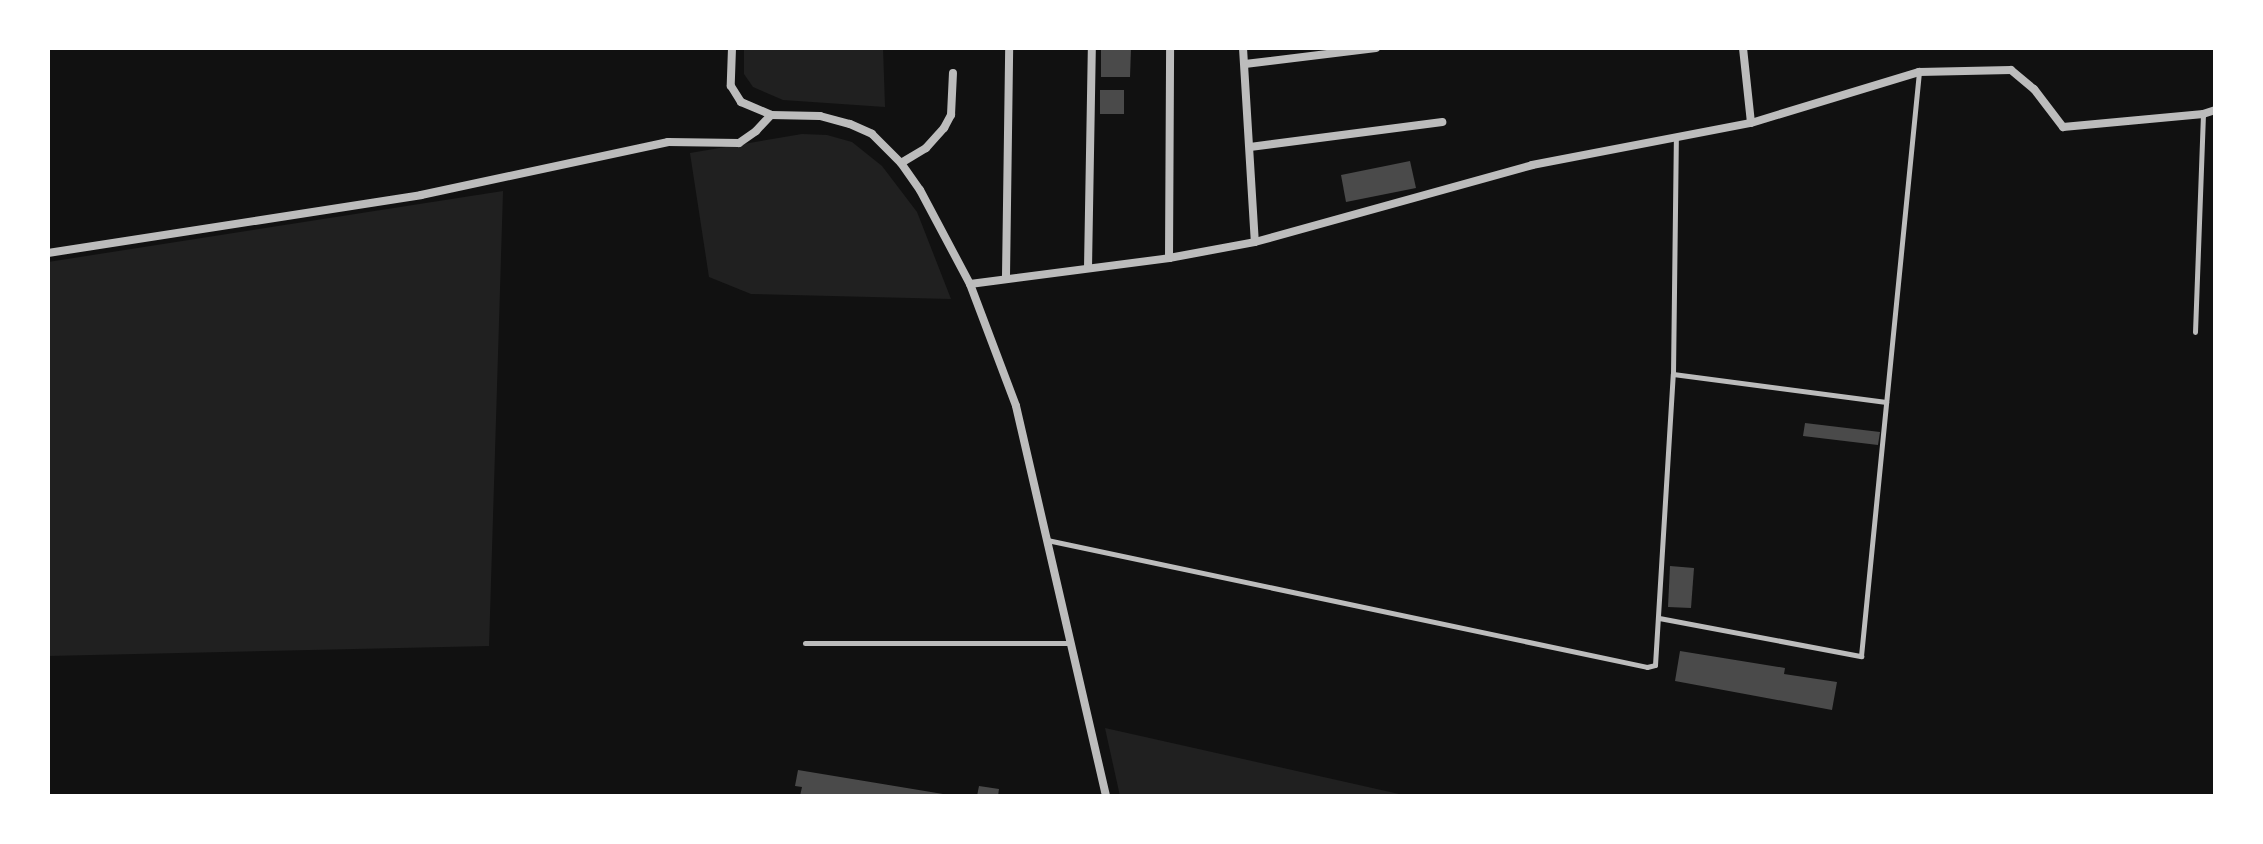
<!DOCTYPE html>
<style>
body{margin:0}
#map{position:relative;width:2263px;height:844px;overflow:hidden;background:#111;font-family:Manrope,sans-serif}
div>[style]{position:absolute}
[style*='--x']{left:calc(var(--x)*1px);top:calc(var(--y)*1px);width:calc(var(--w)*1px);rotate:calc(var(--a)*1deg)}
.green>*{inset:0;background:#202020}
.building>*{inset:0;background:#4a4a4a}
.service>*{height:5px;margin:-2.5px;padding:0 2.5px;transform-origin:2.5px;border-radius:2.5px;background:#bcbcbc}
.minor>*{height:8px;margin:-4px;padding:0 4px;transform-origin:4px;border-radius:4px;background:#bcbcbc}
span{translate:-50% -50%;white-space:nowrap;text-align:center;line-height:1.15;-webkit-text-stroke:8px #fff;paint-order:stroke}
.frame{position:absolute;inset:0;border:50px solid #fff;pointer-events:none}
</style>
<div id="map">
<div class="green">
<div style="clip-path:polygon(744px 48px,883px 48px,885px 107px,783px 100px,753px 87px,744px 74px)"></div>
<div style="clip-path:polygon(802px 134px,827px 135px,852px 142px,882px 166px,917px 212px,951px 299px,751px 294px,709px 277px,690px 153px)"></div>
<div style="clip-path:polygon(503px 191px,489px 646px,48px 656px,48px 262px)"></div>
<div style="clip-path:polygon(1105px 728px,1408px 796px,1120px 796px)"></div>
</div>
<div class="building">
<div style="clip-path:polygon(1101px 48px,1131px 48px,1130px 77px,1101px 77px)"></div>
<div style="clip-path:polygon(1100px 90px,1124px 90px,1124px 114px,1100px 114px)"></div>
<div style="clip-path:polygon(1410px 161px,1416px 188px,1346px 202px,1341px 175px)"></div>
<div style="clip-path:polygon(1805px 423px,1880px 432px,1878px 445px,1803px 436px)"></div>
<div style="clip-path:polygon(1670px 566px,1694px 568px,1691px 608px,1668px 607px)"></div>
<div style="clip-path:polygon(1680px 651px,1785px 668px,1784px 674px,1837px 682px,1832px 710px,1675px 681px)"></div>
<div style="clip-path:polygon(798px 770px,943px 794px,943px 796px,800px 796px,802px 787px,795px 786px)"></div>
<div style="clip-path:polygon(979px 786px,999px 789px,998px 796px,977px 796px)"></div>
</div>
<div class="service">
<div style="--x:2195;--y:332;--w:218;--a:-87.9"></div>
<div style="--x:1673;--y:374;--w:215;--a:7.5"></div>
<div style="--x:1047;--y:540;--w:613;--a:11.95"></div>
<div style="--x:1647;--y:667;--w:8;--a:-14"></div>
<div style="--x:1655;--y:665;--w:292;--a:-86.5"></div>
<div style="--x:1673;--y:374;--w:235;--a:-89.3"></div>
<div style="--x:1659;--y:618;--w:206;--a:10.7"></div>
<div style="--x:1861;--y:656;--w:587;--a:-84.33"></div>
<div style="--x:805;--y:643;--w:266;--a:0"></div>
</div>
<div class="minor">
<div style="--x:732;--y:48;--w:38;--a:92"></div>
<div style="--x:731;--y:86;--w:19;--a:58"></div>
<div style="--x:741;--y:102;--w:33;--a:23"></div>
<div style="--x:771;--y:115;--w:49;--a:1.2"></div>
<div style="--x:820;--y:116;--w:31;--a:15"></div>
<div style="--x:850;--y:124;--w:24;--a:24"></div>
<div style="--x:872;--y:134;--w:41;--a:45"></div>
<div style="--x:901;--y:163;--w:33;--a:55"></div>
<div style="--x:920;--y:190;--w:106;--a:62"></div>
<div style="--x:970;--y:284;--w:130;--a:69.3"></div>
<div style="--x:1016;--y:406;--w:400;--a:77"></div>
<div style="--x:1243;--y:48;--w:194;--a:86.5"></div>
<div style="--x:1743;--y:48;--w:75;--a:83.9"></div>
<div style="--x:1245;--y:64;--w:132;--a:-7"></div>
<div style="--x:1250;--y:147;--w:194;--a:-7.4"></div>
<div style="--x:901;--y:163;--w:29;--a:-31"></div>
<div style="--x:926;--y:148;--w:27;--a:-48"></div>
<div style="--x:944;--y:128;--w:15;--a:-62"></div>
<div style="--x:951;--y:115;--w:42;--a:-87.3"></div>
<div style="--x:48;--y:253;--w:377;--a:-8.8"></div>
<div style="--x:421;--y:195;--w:253;--a:-12.1"></div>
<div style="--x:668;--y:142;--w:71;--a:0.8"></div>
<div style="--x:739;--y:143;--w:21;--a:-35"></div>
<div style="--x:756;--y:131;--w:22;--a:-47"></div>
<div style="--x:1169;--y:258;--w:210;--a:-89.7"></div>
<div style="--x:1088;--y:268;--w:220;--a:-89"></div>
<div style="--x:1006;--y:276;--w:228;--a:-89.2"></div>
<div style="--x:970;--y:284;--w:201;--a:-7.4"></div>
<div style="--x:1169;--y:258;--w:87;--a:-10.5"></div>
<div style="--x:1255;--y:242;--w:288;--a:-15.5"></div>
<div style="--x:1532;--y:165;--w:223;--a:-10.9"></div>
<div style="--x:1751;--y:123;--w:176;--a:-16.9"></div>
<div style="--x:1919;--y:72;--w:92;--a:-1.2"></div>
<div style="--x:2011;--y:70;--w:30;--a:40"></div>
<div style="--x:2034;--y:89;--w:48;--a:52.7"></div>
<div style="--x:2063;--y:127;--w:141;--a:-5.3"></div>
<div style="--x:2203;--y:114;--w:13;--a:-18"></div>
</div>
<div class="frame"></div>
</div>
